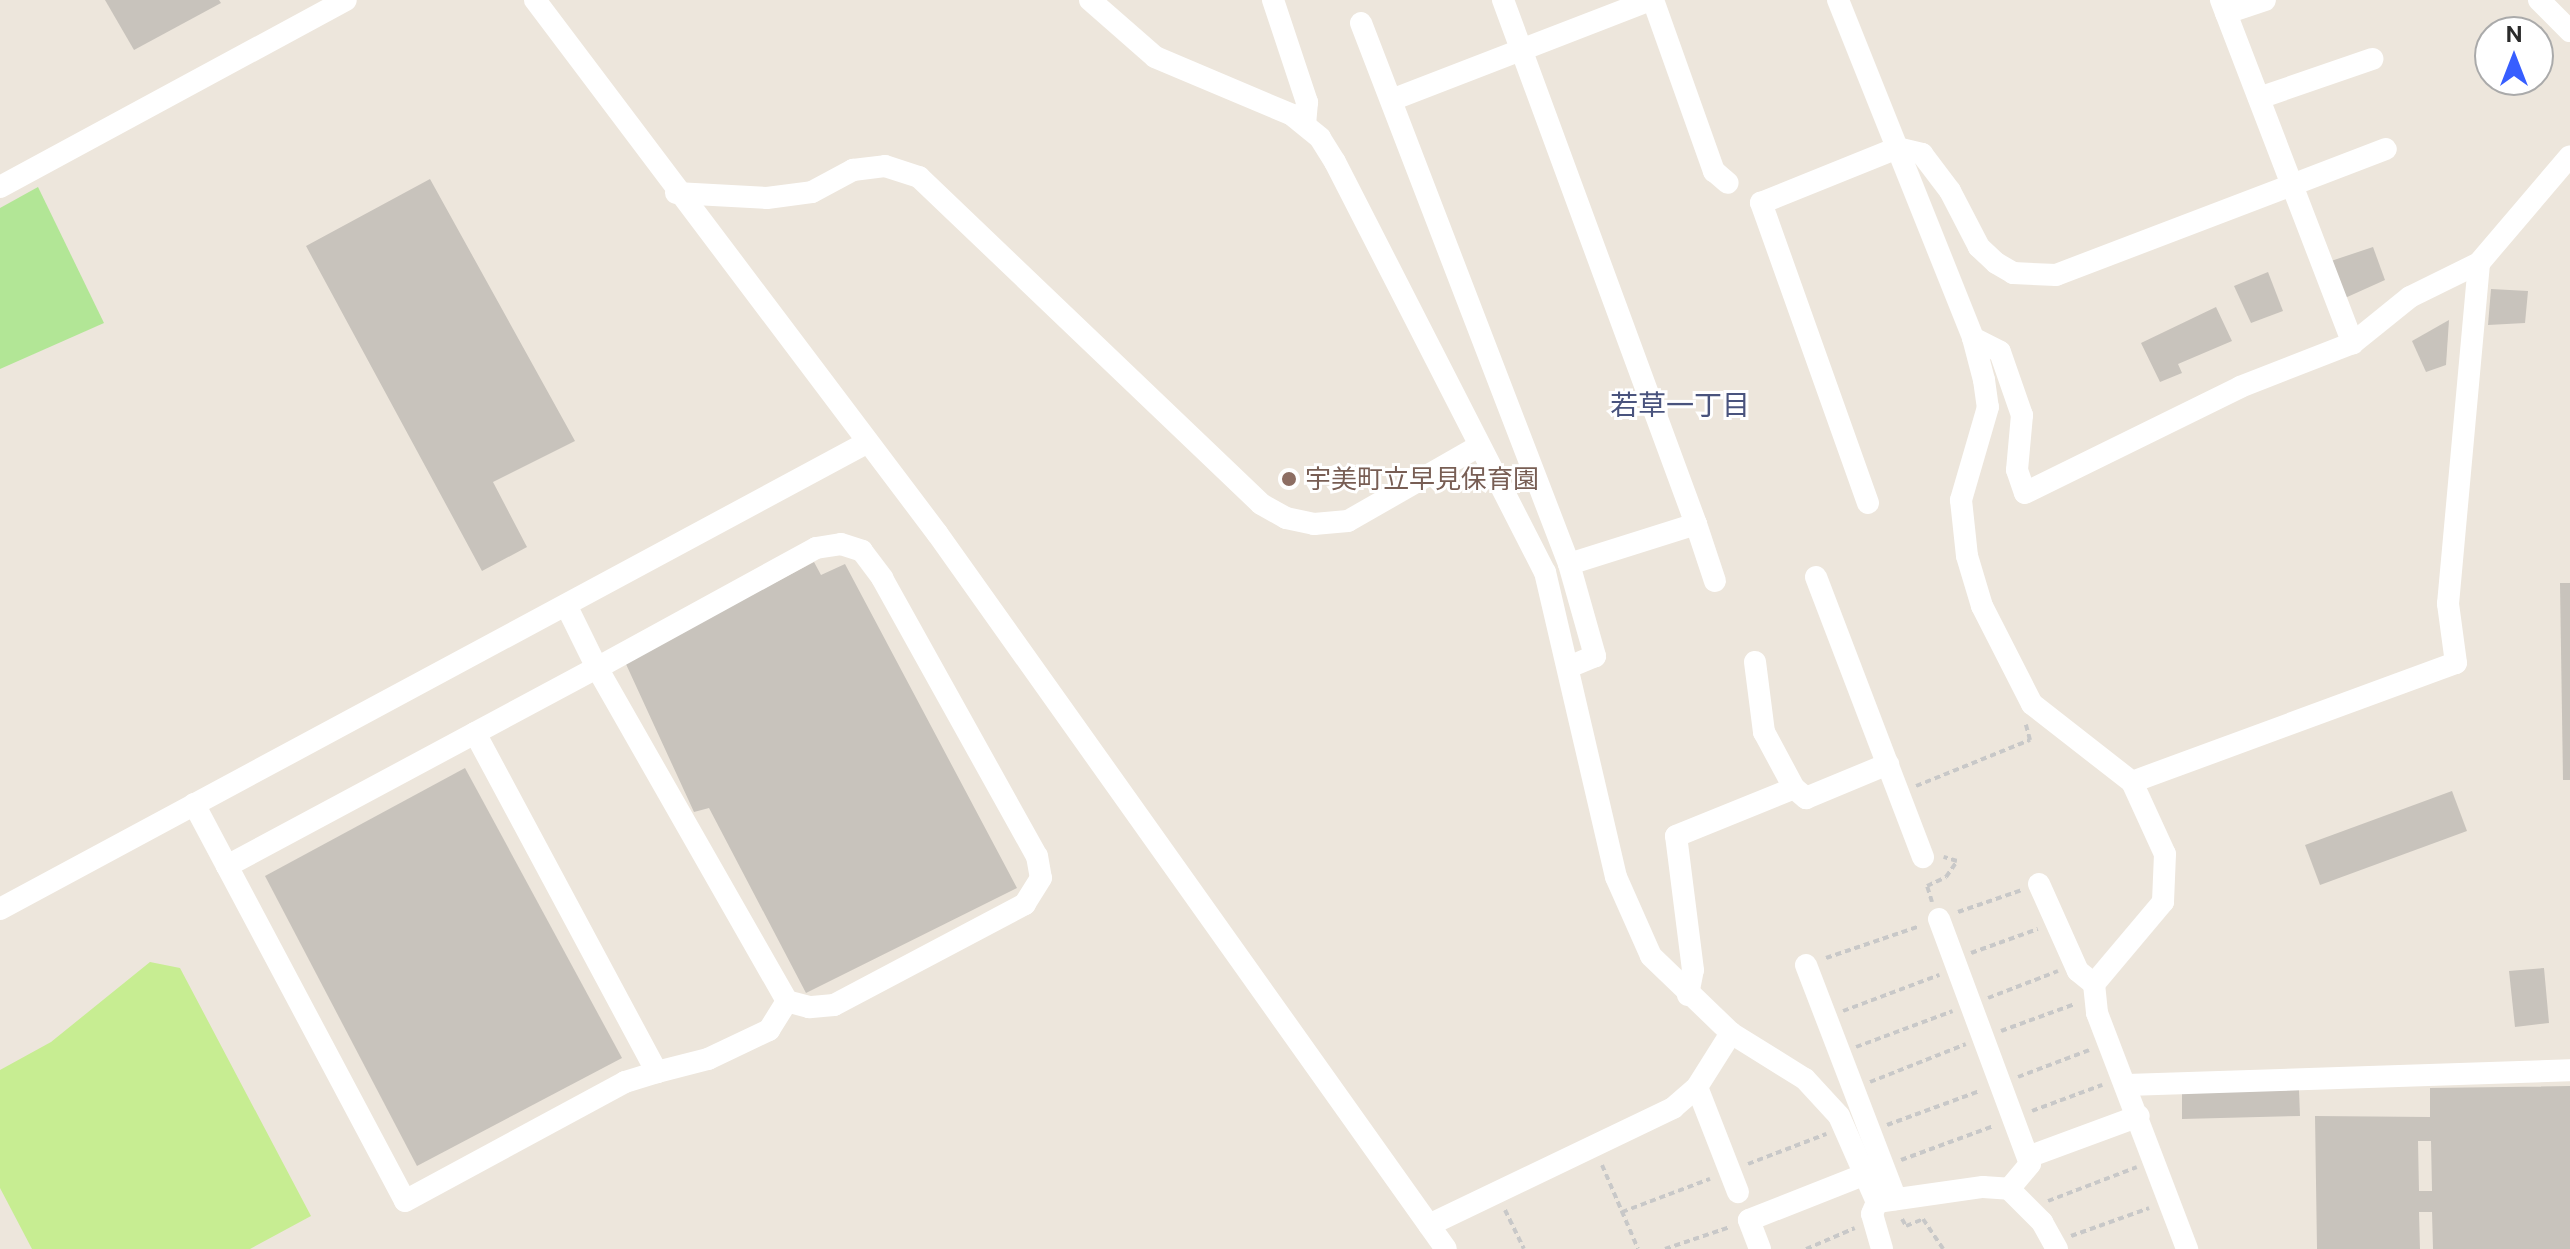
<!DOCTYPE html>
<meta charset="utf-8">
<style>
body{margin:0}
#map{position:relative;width:2570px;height:1249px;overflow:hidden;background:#ede6dc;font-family:"Public Sans","Noto Sans JP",sans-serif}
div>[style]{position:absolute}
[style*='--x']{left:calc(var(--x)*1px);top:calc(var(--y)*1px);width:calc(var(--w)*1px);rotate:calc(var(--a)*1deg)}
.green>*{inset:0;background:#b2e696}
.pitch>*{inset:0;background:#c7ed92}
.building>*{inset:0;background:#c8c3bc}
.path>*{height:4px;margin-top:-2px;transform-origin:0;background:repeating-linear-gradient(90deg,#c8c8c8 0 6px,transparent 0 10px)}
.minor>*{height:22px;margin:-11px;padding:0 11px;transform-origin:11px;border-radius:11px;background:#fff}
.dots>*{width:22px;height:22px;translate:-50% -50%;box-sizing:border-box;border:4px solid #fff;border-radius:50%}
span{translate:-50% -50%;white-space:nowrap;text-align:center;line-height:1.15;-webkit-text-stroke:6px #fff;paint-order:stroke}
.education-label{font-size:26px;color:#785e54}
.left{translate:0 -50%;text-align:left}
.neighbourhood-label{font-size:28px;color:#49537d}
.north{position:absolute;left:2474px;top:16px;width:80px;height:80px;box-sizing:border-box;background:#fff;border:2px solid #aaa;border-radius:50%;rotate:0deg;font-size:22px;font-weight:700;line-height:32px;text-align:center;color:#2b2b2b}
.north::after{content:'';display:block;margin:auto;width:28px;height:36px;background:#375eff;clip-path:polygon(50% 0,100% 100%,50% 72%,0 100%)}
</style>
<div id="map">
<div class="green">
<div style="clip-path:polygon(38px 187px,104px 323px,0 369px,0 208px)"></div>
</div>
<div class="pitch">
<div style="clip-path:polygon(150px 962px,180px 968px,311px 1216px,250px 1249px,32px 1249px,0 1188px,0 1070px,51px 1042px)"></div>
</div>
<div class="building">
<div style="clip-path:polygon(105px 0,219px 0,221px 3px,134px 50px)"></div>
<div style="clip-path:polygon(430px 179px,575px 441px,493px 482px,527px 547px,482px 571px,306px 246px)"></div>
<div style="clip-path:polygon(2373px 247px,2385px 280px,2345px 298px,2331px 261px)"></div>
<div style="clip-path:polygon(2268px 272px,2283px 311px,2251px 323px,2234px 286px)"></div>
<div style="clip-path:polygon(2491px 289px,2528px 291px,2525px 323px,2488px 325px)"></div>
<div style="clip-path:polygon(2216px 307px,2232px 341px,2178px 364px,2182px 373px,2160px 382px,2141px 343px)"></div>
<div style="clip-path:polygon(2449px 320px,2446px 365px,2426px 372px,2412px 341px)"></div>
<div style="clip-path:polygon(814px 562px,821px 575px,845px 564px,1017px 888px,806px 993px,709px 808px,694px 812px,625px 662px)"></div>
<div style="clip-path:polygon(2560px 583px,2570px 583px,2570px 780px,2563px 780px)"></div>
<div style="clip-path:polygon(465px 768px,622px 1058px,417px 1166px,265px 876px)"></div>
<div style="clip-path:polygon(2452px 791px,2467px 831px,2320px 885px,2305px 845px)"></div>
<div style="clip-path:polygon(2544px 968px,2549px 1023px,2515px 1027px,2509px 971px)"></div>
<div style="clip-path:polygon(evenodd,2570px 1086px,2570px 1249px,2433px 1249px,2432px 1212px,2419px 1212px,2420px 1249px,2317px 1249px,2315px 1116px,2430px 1117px,2430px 1088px,2570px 1086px,2418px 1141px,2431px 1141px,2432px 1191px,2419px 1191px,2418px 1141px)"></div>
<div style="clip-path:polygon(2299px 1090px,2300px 1116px,2182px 1119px,2182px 1093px)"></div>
</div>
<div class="path">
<div style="--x:1916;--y:786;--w:123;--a:-22"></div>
<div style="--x:2030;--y:740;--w:16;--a:-105"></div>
<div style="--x:1932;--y:902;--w:17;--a:-107"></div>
<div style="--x:1927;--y:886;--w:21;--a:-25"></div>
<div style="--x:1946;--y:877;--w:19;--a:-55"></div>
<div style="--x:1957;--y:861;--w:14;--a:-163"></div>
<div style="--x:1958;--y:912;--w:68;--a:-19"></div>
<div style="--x:1971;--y:953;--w:71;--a:-19.7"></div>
<div style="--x:1826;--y:958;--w:99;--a:-18.8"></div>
<div style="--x:1988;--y:998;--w:75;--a:-21.1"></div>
<div style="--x:1843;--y:1011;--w:103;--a:-20.6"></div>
<div style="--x:2001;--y:1031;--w:79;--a:-20"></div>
<div style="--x:1856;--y:1047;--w:103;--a:-20.4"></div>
<div style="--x:2018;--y:1077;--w:76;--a:-20.8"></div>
<div style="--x:1870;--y:1082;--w:103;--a:-21.6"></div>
<div style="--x:2032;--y:1111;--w:75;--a:-20.4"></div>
<div style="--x:1887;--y:1125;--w:99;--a:-20.1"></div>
<div style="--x:1901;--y:1160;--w:99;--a:-20.1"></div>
<div style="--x:1748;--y:1164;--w:84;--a:-21"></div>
<div style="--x:1602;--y:1165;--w:91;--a:66.8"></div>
<div style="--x:2048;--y:1201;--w:95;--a:-20.9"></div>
<div style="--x:1505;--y:1210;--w:43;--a:64"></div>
<div style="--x:1622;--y:1212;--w:94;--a:-20.6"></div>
<div style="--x:1902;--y:1219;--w:8;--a:60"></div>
<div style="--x:1906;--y:1226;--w:18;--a:-22"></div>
<div style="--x:1923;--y:1219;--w:36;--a:56"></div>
<div style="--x:2071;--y:1236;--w:83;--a:-19.7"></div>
<div style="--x:1665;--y:1249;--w:69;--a:-18.7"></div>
<div style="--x:1806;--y:1249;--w:53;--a:-23.2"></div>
</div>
<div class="minor">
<div style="--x:535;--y:0;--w:668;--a:52.98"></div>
<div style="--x:937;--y:533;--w:878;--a:54.59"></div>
<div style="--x:1090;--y:0;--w:86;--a:41.2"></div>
<div style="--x:1155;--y:57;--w:149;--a:22.9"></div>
<div style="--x:1292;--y:115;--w:36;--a:39"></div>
<div style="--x:1320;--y:138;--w:28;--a:58"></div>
<div style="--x:1335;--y:162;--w:461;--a:62.9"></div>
<div style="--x:1545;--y:572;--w:313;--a:76.9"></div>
<div style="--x:1616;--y:877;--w:86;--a:66.1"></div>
<div style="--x:1651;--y:956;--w:111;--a:43.9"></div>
<div style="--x:1731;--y:1033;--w:87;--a:31.9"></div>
<div style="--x:1805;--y:1079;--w:50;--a:47.4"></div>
<div style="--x:1839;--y:1116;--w:94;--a:66.2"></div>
<div style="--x:1877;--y:1202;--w:107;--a:-8.1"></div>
<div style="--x:1983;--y:1187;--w:26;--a:4"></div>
<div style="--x:2009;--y:1189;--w:47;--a:45"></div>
<div style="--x:2042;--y:1222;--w:31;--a:61"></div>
<div style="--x:1273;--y:0;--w:108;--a:71.6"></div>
<div style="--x:1307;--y:102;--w:21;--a:95"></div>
<div style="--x:1503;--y:0;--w:558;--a:69.78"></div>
<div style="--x:1696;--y:524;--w:133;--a:162.5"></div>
<div style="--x:1569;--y:564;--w:96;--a:74.2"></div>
<div style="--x:1595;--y:656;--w:26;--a:157"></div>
<div style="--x:1653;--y:0;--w:182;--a:70.4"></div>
<div style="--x:1714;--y:171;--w:18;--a:41"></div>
<div style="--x:1838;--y:0;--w:364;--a:68.2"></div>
<div style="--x:1973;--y:338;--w:43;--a:75.3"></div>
<div style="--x:1984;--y:380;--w:27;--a:82"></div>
<div style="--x:1988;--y:407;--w:97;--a:106.2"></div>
<div style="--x:1961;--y:500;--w:56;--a:83.9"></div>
<div style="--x:1967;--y:556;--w:52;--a:73.3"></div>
<div style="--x:1982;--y:606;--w:110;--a:63"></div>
<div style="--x:2032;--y:704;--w:127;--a:38"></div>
<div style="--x:2132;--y:782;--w:79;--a:65.4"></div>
<div style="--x:2165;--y:854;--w:48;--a:92.4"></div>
<div style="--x:2163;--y:902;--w:107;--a:130.1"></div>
<div style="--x:2094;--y:984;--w:29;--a:84"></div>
<div style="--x:2097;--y:1013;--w:253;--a:69.1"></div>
<div style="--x:2221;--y:0;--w:368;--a:69"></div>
<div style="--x:2539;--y:0;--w:44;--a:45"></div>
<div style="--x:2226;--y:13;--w:41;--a:-18.4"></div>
<div style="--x:1361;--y:23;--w:580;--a:68.97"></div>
<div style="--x:2259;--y:98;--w:120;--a:-19"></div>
<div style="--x:1394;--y:99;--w:274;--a:-21.1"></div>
<div style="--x:0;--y:187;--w:393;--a:-28.4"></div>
<div style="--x:676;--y:193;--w:91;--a:3.1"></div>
<div style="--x:767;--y:198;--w:45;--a:-7.6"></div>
<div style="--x:812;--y:192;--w:47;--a:-28.2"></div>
<div style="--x:853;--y:170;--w:32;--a:-7"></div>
<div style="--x:885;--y:166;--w:36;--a:18"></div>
<div style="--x:919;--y:177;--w:473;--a:43.7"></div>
<div style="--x:1261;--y:504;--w:29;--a:29"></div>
<div style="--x:1286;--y:518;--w:29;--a:12"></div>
<div style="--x:1314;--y:524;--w:34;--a:-5"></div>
<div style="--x:1348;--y:521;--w:151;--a:-29.8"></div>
<div style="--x:1973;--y:338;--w:30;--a:27"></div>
<div style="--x:2000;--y:352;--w:67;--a:70.8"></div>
<div style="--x:2022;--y:415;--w:55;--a:95.2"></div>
<div style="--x:2017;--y:470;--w:24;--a:71"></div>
<div style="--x:2025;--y:493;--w:240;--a:-26.2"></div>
<div style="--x:2240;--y:387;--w:121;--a:-21.3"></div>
<div style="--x:2353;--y:343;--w:73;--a:-38.9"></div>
<div style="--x:2410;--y:297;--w:77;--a:-26.2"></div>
<div style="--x:2479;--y:263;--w:140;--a:-49.6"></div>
<div style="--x:1868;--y:503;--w:319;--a:-109.6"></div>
<div style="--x:1761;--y:203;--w:147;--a:-22"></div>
<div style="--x:1897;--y:148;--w:26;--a:13"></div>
<div style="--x:1922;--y:154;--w:46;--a:52.9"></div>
<div style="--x:1950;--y:191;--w:63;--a:62.6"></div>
<div style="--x:1979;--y:247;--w:23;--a:43"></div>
<div style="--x:1996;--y:263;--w:20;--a:30"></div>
<div style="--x:2013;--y:273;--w:43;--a:2.7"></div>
<div style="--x:2056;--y:275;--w:353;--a:-20.9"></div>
<div style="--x:1696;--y:524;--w:60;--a:71.6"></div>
<div style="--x:841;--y:544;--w:22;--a:18"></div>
<div style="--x:862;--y:551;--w:34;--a:53"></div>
<div style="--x:882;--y:578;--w:318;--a:60.9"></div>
<div style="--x:1037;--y:856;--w:22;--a:80"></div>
<div style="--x:1041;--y:878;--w:31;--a:122"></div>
<div style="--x:1025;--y:904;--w:216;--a:152.1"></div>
<div style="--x:834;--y:1005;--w:25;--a:175"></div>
<div style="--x:809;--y:1007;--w:23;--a:-165"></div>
<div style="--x:787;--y:1001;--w:383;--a:-119.7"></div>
<div style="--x:597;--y:668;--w:250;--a:-28.7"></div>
<div style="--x:816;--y:548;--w:25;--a:-9"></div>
<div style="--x:1816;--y:577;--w:300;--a:69.1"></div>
<div style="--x:1755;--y:662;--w:71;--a:82.7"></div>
<div style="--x:1764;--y:732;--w:64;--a:61.8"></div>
<div style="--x:475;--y:733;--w:385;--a:61.8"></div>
<div style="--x:657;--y:1072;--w:53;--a:-14.3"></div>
<div style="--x:708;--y:1059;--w:68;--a:-25.4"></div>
<div style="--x:769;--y:1030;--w:34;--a:-58"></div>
<div style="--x:2132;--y:782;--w:345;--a:-20.2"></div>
<div style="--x:2456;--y:663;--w:60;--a:-97.7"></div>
<div style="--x:2448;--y:604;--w:342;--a:-84.8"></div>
<div style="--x:194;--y:804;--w:70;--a:62"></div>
<div style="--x:227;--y:866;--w:420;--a:-28.2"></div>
<div style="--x:597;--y:668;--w:70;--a:-116.2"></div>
<div style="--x:227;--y:866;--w:379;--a:62"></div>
<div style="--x:405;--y:1201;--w:250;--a:-28.4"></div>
<div style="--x:625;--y:1082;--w:34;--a:-17"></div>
<div style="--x:2039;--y:884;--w:95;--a:65.9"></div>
<div style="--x:2078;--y:971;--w:21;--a:39"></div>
<div style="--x:0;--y:909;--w:983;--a:-28.28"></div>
<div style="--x:1939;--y:919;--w:261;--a:69.6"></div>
<div style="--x:2030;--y:1164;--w:33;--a:130"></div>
<div style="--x:1806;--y:965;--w:251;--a:69"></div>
<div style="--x:1688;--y:995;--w:25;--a:-79"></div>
<div style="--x:1693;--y:970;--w:135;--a:-97.2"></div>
<div style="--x:1676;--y:836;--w:127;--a:-22.1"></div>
<div style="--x:1794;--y:788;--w:16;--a:40"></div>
<div style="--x:1806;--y:798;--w:89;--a:-22.5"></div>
<div style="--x:2127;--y:1085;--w:443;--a:-1.9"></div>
<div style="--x:1697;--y:1087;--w:113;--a:68.7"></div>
<div style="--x:2028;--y:1157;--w:118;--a:-20.3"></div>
<div style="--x:1877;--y:1202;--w:13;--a:113"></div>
<div style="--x:1872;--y:1214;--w:36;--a:74"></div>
<div style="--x:1429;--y:1225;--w:271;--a:-25.6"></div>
<div style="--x:1673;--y:1108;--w:32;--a:-41"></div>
<div style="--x:1697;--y:1087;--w:64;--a:-57.8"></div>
<div style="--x:1760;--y:1249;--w:31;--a:-111"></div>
<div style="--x:1749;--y:1220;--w:126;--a:-21.5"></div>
</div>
<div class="dots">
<div style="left:1289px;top:479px;background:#8d6e63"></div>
</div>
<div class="education-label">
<span class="left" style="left:1305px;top:479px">宇美町立早見保育園</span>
</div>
<div class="neighbourhood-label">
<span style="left:1680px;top:405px">若草一丁目</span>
</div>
<div class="north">N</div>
</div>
